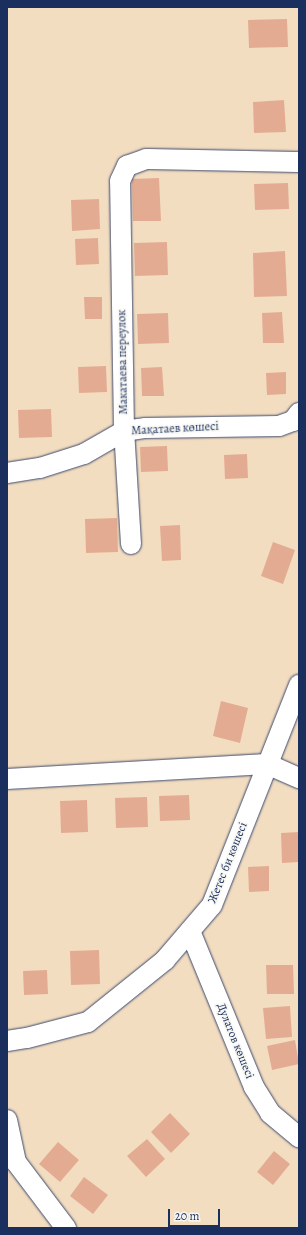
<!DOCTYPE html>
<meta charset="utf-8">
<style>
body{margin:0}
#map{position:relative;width:306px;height:1235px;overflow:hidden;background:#f3ddc0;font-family:Alegreya,serif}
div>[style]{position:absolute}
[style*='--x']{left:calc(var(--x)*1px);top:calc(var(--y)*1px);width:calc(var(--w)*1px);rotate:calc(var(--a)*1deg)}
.building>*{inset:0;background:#e3ac92}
.roads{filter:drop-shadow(0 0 1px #3b496d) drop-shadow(0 0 1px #3b496d)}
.street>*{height:20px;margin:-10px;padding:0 10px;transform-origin:10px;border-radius:10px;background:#fff}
span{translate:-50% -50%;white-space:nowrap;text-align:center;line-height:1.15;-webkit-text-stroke:3px #f6f6f2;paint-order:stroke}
.street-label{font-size:12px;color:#1b2f5e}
.frame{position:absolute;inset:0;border:8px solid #1b2f5e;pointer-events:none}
.scale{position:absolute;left:168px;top:1209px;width:52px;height:18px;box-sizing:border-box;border:2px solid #1b2f5e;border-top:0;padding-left:5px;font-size:12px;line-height:14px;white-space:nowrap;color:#1b2f5e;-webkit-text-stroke:3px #f6f6f2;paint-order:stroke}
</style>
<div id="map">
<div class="building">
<div style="clip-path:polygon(287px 19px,288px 47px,249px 48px,248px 20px)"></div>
<div style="clip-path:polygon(284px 100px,286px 132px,254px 133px,253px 102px)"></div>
<div style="clip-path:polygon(159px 178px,161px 221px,133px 221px,132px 179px)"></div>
<div style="clip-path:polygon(288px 183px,289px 209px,255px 210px,254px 184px)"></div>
<div style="clip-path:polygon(99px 199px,100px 229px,72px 231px,71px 200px)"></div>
<div style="clip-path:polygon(98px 238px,99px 264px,76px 265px,75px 239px)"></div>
<div style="clip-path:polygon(167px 242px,168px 275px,135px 276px,134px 243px)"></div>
<div style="clip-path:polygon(285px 251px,287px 296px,254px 297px,253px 253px)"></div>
<div style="clip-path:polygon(84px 297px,102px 297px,102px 319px,85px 319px)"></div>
<div style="clip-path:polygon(282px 312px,284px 343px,263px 343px,262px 313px)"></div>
<div style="clip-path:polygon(168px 313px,169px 343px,138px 344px,137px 314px)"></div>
<div style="clip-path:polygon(106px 366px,107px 392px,79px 393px,78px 367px)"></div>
<div style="clip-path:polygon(162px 367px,164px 396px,142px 396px,141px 368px)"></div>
<div style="clip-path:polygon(286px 372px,286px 394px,267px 395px,266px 373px)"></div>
<div style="clip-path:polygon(51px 409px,52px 437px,19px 438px,18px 410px)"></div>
<div style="clip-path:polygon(167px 446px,168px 471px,141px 472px,140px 447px)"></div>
<div style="clip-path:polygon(247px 454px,248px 478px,225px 479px,224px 455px)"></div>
<div style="clip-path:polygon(117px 518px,118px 552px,86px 553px,85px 519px)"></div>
<div style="clip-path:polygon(180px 525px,181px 560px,162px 561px,160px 526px)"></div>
<div style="clip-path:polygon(273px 542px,295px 550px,283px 584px,261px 576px)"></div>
<div style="clip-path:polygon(221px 701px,248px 708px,240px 743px,213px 736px)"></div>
<div style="clip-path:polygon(189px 795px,190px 820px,160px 821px,159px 796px)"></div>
<div style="clip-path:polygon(147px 797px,148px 827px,116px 828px,115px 798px)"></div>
<div style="clip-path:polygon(87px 800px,88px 832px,61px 833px,60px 801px)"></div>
<div style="clip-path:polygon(299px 832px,299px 862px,282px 863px,281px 833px)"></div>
<div style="clip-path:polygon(269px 866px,269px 891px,249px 892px,248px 867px)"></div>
<div style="clip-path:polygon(99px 950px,100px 984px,71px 985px,70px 951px)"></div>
<div style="clip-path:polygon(266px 965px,293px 965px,294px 994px,267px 994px)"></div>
<div style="clip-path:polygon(47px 970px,48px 994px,24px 995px,23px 971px)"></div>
<div style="clip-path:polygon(290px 1006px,292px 1037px,266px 1039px,263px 1008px)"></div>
<div style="clip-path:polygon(295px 1040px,299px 1064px,272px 1070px,267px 1046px)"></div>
<div style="clip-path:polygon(170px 1113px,190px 1134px,171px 1153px,151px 1132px)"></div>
<div style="clip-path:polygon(147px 1139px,165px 1159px,146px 1177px,127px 1156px)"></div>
<div style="clip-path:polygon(58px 1142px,79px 1160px,60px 1182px,39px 1164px)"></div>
<div style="clip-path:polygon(274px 1151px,290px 1164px,273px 1185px,257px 1172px)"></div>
<div style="clip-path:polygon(84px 1177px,108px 1195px,93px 1214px,70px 1196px)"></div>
</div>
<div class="roads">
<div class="street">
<div style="--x:7;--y:473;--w:33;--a:-9"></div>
<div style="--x:40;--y:468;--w:46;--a:-17.7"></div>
<div style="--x:84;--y:454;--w:46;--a:-29.9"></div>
<div style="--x:124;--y:431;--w:22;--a:-8"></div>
<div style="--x:146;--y:428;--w:133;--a:-0.9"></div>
<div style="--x:279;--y:426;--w:15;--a:-20"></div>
<div style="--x:293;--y:421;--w:10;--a:-53"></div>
<div style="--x:131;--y:544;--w:113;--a:-93.5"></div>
<div style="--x:124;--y:431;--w:250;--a:-90.9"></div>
<div style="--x:120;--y:181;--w:17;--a:-65"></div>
<div style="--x:127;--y:166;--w:20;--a:-20"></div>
<div style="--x:146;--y:159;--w:153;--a:1.1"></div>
<div style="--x:7;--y:779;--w:260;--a:-3.3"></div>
<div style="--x:267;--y:764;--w:35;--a:24"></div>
<div style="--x:190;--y:931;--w:169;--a:67.7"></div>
<div style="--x:254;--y:1087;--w:31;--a:58"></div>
<div style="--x:270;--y:1113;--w:38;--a:40"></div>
<div style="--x:7;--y:1041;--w:20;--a:-9"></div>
<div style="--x:27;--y:1038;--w:63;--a:-14.7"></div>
<div style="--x:88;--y:1022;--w:99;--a:-38.8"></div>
<div style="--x:165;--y:960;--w:72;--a:-49.5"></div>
<div style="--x:212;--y:905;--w:237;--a:-68.4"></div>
<div style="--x:7;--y:1120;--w:43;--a:77.9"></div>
<div style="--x:16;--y:1162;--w:83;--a:52.9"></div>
</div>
</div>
<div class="street-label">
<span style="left:123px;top:362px;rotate:-91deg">Макатаева переулок</span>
<span style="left:175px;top:429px;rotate:-3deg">Мақатаев көшесі</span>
<span style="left:228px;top:863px;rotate:-68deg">Жетес би көшесі</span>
<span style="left:235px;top:1041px;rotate:68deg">Дулатов көшесі</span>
</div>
<div class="frame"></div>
<div class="scale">20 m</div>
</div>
